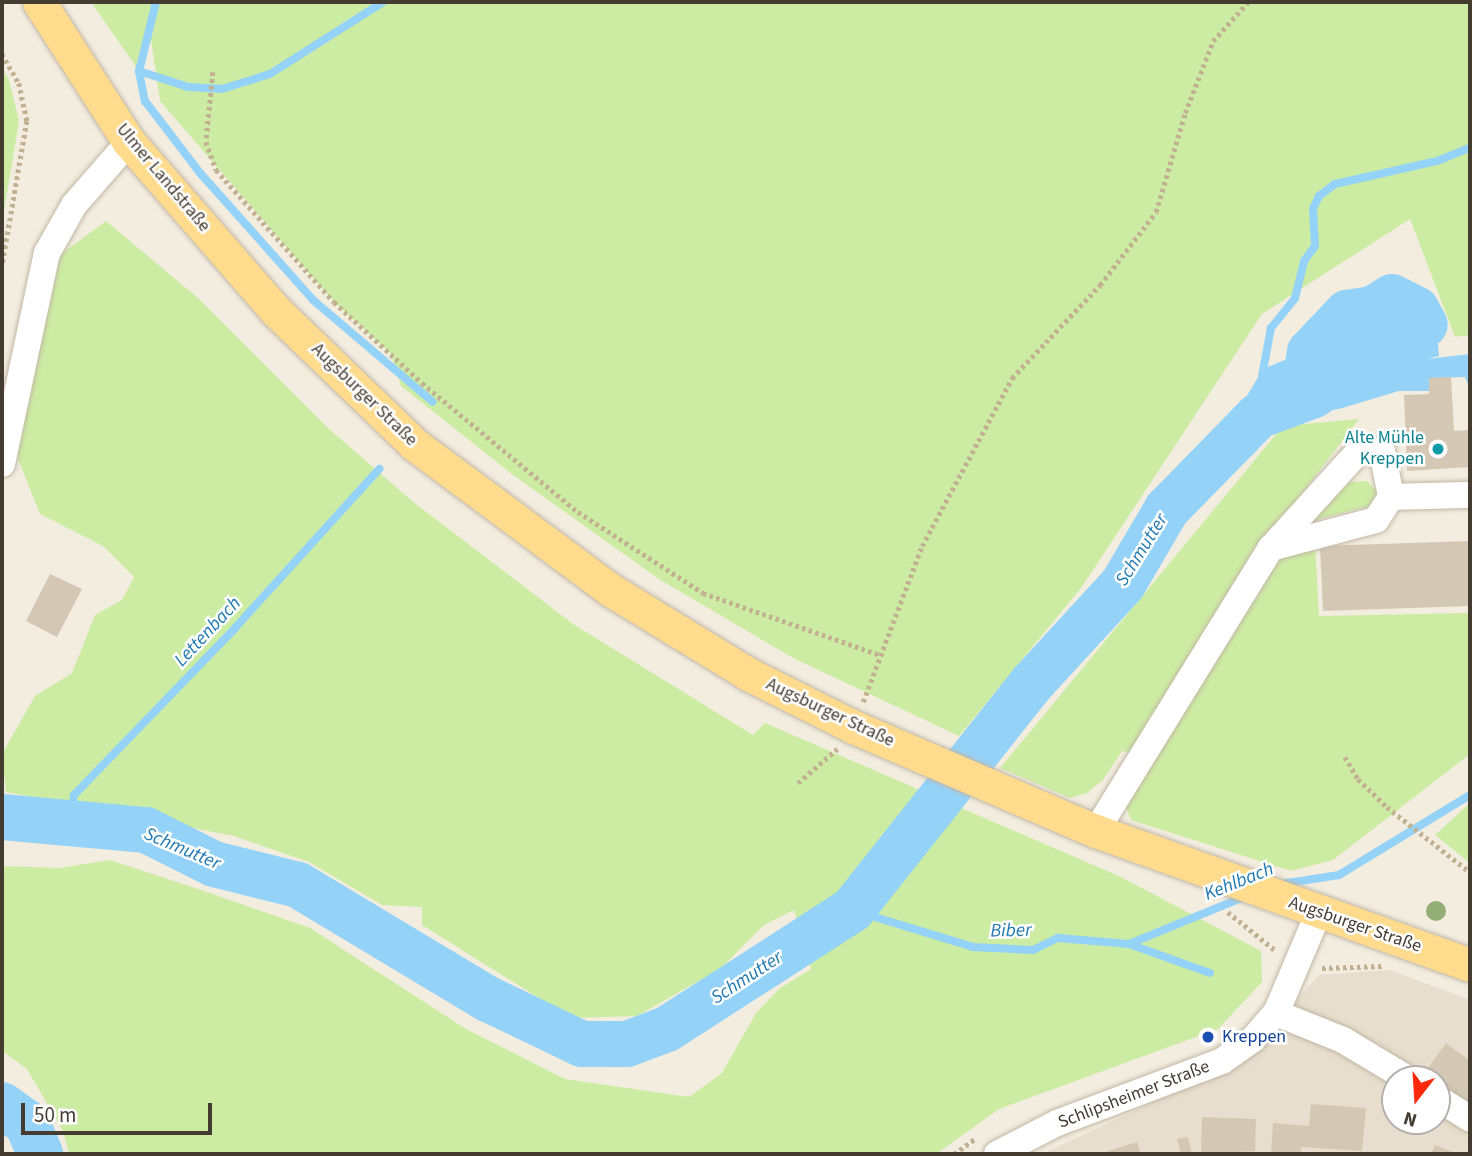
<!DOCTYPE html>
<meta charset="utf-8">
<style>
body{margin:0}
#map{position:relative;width:1472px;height:1156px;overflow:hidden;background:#f3ede0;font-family:"Source Sans 3",sans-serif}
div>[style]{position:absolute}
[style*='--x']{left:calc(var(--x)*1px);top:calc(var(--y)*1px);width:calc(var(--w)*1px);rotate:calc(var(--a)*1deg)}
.residential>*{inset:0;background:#e7dece}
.green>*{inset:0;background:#cdeca3}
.water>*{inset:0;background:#94d2f8}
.stream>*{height:8px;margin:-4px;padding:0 4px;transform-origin:4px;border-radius:4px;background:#94d2f8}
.river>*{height:46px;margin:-23px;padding:0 23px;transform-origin:23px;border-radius:23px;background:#94d2f8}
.building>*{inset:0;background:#d4c8b5}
.path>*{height:4.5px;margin-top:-2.25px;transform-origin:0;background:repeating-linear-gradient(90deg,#c2b092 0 3.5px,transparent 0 7px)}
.roads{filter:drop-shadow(0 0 2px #c1b7a5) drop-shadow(0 0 2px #c1b7a5)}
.minor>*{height:26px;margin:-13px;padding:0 13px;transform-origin:13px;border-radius:13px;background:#fff}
.major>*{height:33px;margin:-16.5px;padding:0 16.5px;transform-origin:16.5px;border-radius:16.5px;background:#ffdb8d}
.trees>*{width:20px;height:20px;margin:-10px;border-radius:50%;background:#93ae76}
.dots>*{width:19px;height:19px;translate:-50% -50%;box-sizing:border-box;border:4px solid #fff;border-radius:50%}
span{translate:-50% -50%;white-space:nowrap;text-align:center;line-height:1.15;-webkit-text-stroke:5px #fff;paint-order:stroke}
.street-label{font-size:18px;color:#443c31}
.culture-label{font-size:18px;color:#0d838f}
.right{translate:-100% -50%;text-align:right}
.transit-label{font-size:18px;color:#164399}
.left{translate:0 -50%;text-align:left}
.water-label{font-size:19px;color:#1f78b2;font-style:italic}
.frame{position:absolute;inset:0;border:4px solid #443c31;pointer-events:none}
.north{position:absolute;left:1381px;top:1065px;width:70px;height:70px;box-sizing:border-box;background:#fff;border:2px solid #b4b1ad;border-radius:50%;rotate:197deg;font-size:19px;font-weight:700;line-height:28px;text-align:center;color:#443c31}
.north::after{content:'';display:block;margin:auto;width:24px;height:32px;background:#ff290b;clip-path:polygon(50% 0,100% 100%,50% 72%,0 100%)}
.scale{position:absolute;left:21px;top:1103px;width:191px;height:32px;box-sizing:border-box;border:4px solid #443c31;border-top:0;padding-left:9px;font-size:21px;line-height:24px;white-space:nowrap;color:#443c31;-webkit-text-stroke:5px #fff;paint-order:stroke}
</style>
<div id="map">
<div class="residential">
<div style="clip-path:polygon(evenodd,1390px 970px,1470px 1000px,1470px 1154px,1042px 1154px,1241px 1061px,1319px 975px,1390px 970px,1395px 1079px,1437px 1079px,1437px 1121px,1395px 1121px,1395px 1079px)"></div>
</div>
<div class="green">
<div style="clip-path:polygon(91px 2px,1470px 2px,1470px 335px,1455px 337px,1410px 219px,1262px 314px,1081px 588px,959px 736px,793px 658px,659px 579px,513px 475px,401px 386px,391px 354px,334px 302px,160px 101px,150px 33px,139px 71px)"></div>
<div style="clip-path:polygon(2px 68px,9px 80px,19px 121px,2px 223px)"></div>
<div style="clip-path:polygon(106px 221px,198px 298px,328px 428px,412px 501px,573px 624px,753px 735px,765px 723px,1121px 877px,1261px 951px,1262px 982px,1218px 1029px,999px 1109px,936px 1154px,69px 1154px,63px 1131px,27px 1069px,2px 1051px,2px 866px,60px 868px,110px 860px,207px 892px,310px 928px,466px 1029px,565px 1079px,689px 1097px,722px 1073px,756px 1013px,779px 989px,811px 969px,794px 910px,764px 925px,720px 969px,637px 1016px,571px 1018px,422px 925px,422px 907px,382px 905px,309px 862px,234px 836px,6px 792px,2px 754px,35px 696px,72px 673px,95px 615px,122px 600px,134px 577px,103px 546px,40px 514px,16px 454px,61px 254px)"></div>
<div style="clip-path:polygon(1359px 419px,1283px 518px,1315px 543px,1319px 616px,1470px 613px,1470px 754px,1333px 860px,1291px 871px,1131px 820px,1122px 796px,1145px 756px,1122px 751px,1103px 780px,1087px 793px,1070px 798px,1000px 768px,1283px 426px)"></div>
<div style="clip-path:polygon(1367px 481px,1380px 495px,1370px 506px,1303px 523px,1347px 482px)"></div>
<div style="clip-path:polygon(1470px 803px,1470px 863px,1435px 835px)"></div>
</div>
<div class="water">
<div style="clip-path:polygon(1404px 320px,1425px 325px,1438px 344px,1439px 356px,1427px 359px,1470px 354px,1470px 389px,1465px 377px,1430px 378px,1429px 391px,1399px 391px,1339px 409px,1291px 414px,1270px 425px,1249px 412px,1245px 399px,1263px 369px,1362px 328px)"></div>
</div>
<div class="stream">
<div style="--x:156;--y:2;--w:71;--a:103.8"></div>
<div style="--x:139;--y:71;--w:31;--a:79"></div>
<div style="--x:145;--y:101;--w:91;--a:52.6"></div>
<div style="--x:200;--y:173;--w:170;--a:48.3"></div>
<div style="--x:313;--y:300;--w:157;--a:40.4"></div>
<div style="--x:139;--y:71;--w:52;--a:18.1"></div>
<div style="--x:188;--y:87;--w:34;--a:3"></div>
<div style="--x:222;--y:89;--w:50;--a:-17.4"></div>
<div style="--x:270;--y:74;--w:134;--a:-32.5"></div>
<div style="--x:1262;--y:376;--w:49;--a:-79.4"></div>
<div style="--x:1271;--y:328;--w:38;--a:-51"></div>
<div style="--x:1295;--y:298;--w:38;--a:-76"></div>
<div style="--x:1304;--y:261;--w:19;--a:-54"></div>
<div style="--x:1315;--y:246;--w:37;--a:-93"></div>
<div style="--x:1313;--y:209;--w:14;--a:-65"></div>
<div style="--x:1319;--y:196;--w:20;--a:-37"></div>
<div style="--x:1335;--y:184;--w:105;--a:-12.7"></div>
<div style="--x:1437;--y:161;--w:35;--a:-22"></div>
<div style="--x:70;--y:820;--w:25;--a:-81"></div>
<div style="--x:74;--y:795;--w:232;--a:-46"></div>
<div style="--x:235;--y:628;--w:215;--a:-47.8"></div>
<div style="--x:1274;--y:885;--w:66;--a:-8.7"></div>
<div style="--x:1339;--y:875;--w:153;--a:-31.4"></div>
<div style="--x:852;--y:910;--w:127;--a:17"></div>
<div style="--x:973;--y:947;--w:60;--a:2.9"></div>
<div style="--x:1033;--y:950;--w:28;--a:-26"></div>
<div style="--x:1058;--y:938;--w:71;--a:4.8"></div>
<div style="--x:1129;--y:944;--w:86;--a:19.7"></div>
<div style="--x:1129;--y:944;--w:126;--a:-22.3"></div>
</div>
<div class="river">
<div style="--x:1320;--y:391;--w:17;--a:167"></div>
<div style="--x:1303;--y:395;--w:44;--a:-80.8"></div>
<div style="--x:1310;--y:352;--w:54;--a:-46.5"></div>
<div style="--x:1347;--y:313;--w:26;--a:-9"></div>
<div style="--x:1373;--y:309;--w:22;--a:-32"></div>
<div style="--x:1392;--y:297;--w:27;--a:27"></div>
<div style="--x:1416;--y:309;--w:18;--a:61"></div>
<div style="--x:2;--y:817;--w:145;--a:5.2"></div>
<div style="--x:146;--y:830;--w:76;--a:26.6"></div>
<div style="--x:214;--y:864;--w:87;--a:14"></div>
<div style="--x:298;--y:885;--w:222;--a:31"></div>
<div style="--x:488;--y:999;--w:104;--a:25.6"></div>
<div style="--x:582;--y:1044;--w:45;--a:0"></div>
<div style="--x:627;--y:1044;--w:43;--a:-20.6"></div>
<div style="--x:667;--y:1029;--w:220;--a:-32.8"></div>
<div style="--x:852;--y:910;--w:290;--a:-51.6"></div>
<div style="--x:1032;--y:683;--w:134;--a:-47.4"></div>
<div style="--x:1123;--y:584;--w:87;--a:-59.6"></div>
<div style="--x:1167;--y:509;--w:130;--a:-45.6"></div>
<div style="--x:1258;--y:416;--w:60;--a:-20.6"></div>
<div style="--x:2;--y:1105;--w:31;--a:36"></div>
<div style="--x:27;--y:1123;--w:34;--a:67"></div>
</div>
<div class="building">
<div style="clip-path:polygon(1451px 377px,1454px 431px,1470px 430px,1470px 467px,1407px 471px,1404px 395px,1429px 394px,1429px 378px)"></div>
<div style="clip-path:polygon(1470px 541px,1470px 606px,1323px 611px,1320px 546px)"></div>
<div style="clip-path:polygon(50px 574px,82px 589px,57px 637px,26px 621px)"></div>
<div style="clip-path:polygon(1446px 1043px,1470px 1061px,1470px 1109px,1425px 1072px)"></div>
<div style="clip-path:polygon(1311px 1104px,1366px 1108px,1362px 1151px,1301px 1147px,1301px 1154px,1271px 1154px,1273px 1123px,1309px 1126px)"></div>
<div style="clip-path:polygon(1202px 1117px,1256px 1119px,1255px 1151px,1201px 1154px)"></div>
<div style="clip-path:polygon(1188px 1137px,1192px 1154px,1181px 1154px,1177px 1139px)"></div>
<div style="clip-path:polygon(1137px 1142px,1141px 1154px,1099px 1154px)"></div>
<div style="clip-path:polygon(1435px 1145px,1458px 1154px,1431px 1154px)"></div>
</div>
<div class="path">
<div style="--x:2;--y:54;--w:34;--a:60"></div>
<div style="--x:19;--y:83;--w:39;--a:78"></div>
<div style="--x:27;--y:121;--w:148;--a:99.7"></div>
<div style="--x:213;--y:72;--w:70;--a:95.7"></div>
<div style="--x:206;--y:142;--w:30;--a:70"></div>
<div style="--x:216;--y:170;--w:177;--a:48.2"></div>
<div style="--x:334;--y:302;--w:120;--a:42.6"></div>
<div style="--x:422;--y:383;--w:202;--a:39.6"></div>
<div style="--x:578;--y:512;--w:149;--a:32.9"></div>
<div style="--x:703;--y:593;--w:188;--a:19.3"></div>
<div style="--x:863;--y:702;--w:167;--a:-69.3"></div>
<div style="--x:922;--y:546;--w:191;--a:-61.8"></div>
<div style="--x:1012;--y:378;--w:128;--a:-46.6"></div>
<div style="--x:1100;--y:285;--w:92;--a:-52.5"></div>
<div style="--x:1156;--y:212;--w:103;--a:-73.7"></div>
<div style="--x:1185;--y:113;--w:77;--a:-68.7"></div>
<div style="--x:1213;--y:41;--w:52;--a:-48.1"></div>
<div style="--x:1345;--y:757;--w:26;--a:59"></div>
<div style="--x:1358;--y:779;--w:40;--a:44"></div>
<div style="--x:1387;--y:807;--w:105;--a:38.1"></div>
<div style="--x:798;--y:783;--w:52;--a:-41.1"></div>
<div style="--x:1228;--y:912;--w:60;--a:39"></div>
<div style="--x:1322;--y:968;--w:61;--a:-1.9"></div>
<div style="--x:954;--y:1154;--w:27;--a:-36"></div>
</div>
<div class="roads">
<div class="minor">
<div style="--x:2;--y:464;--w:216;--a:-78"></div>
<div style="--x:47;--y:253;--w:55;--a:-60.6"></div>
<div style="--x:74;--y:205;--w:84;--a:-48.9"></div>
<div style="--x:1391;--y:497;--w:79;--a:-1.5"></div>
<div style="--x:1096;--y:831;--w:333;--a:-58.3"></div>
<div style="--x:1271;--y:548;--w:130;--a:-47.8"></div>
<div style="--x:1358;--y:452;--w:24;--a:-2"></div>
<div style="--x:1382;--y:451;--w:47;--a:78.9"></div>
<div style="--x:1391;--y:497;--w:27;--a:123"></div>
<div style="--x:1376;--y:520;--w:109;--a:165.1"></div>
<div style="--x:1276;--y:1013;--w:72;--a:21.9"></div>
<div style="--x:1343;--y:1040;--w:76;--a:31"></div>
<div style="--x:1437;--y:1098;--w:39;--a:32"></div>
<div style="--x:997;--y:1154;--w:68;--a:-27.3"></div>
<div style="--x:1057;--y:1123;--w:176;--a:-20.6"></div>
<div style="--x:1222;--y:1061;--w:38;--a:-35"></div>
<div style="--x:1253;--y:1039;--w:35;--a:-49"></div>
<div style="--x:1276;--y:1013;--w:108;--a:-67"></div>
</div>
<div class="major">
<div style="--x:39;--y:2;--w:166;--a:57.3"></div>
<div style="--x:129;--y:142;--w:224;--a:49"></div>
<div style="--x:276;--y:311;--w:192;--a:43.9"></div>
<div style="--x:414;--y:444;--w:243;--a:36.6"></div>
<div style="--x:609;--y:589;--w:163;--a:31.4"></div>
<div style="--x:748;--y:674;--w:119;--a:26.6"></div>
<div style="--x:854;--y:727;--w:263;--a:23.3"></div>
<div style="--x:1096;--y:831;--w:397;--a:19.7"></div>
</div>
</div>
<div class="trees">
<div style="left:1436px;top:911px"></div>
</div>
<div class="dots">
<div style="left:1438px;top:449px;background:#0f9aa8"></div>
<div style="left:1208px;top:1037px;background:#1a4fb4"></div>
</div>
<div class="street-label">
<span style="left:163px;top:178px;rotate:50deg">Ulmer Landstraße</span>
<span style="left:364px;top:395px;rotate:44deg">Augsburger Straße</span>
<span style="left:830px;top:713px;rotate:25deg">Augsburger Straße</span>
<span style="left:1355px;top:925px;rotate:19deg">Augsburger Straße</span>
<span style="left:1134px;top:1095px;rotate:-21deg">Schlipsheimer Straße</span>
</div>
<div class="culture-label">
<span class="right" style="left:1424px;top:449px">Alte Mühle<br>Kreppen</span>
</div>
<div class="transit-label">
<span class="left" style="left:1222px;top:1037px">Kreppen</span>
</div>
<div class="water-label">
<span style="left:1142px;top:550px;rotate:-58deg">Schmutter</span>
<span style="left:208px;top:632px;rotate:-47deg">Lettenbach</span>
<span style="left:182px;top:849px;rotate:23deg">Schmutter</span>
<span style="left:1239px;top:882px;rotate:-22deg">Kehlbach</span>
<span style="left:1011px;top:931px;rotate:-1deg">Biber</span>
<span style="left:747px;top:978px;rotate:-33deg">Schmutter</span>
</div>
<div class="frame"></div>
<div class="north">N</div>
<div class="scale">50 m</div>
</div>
